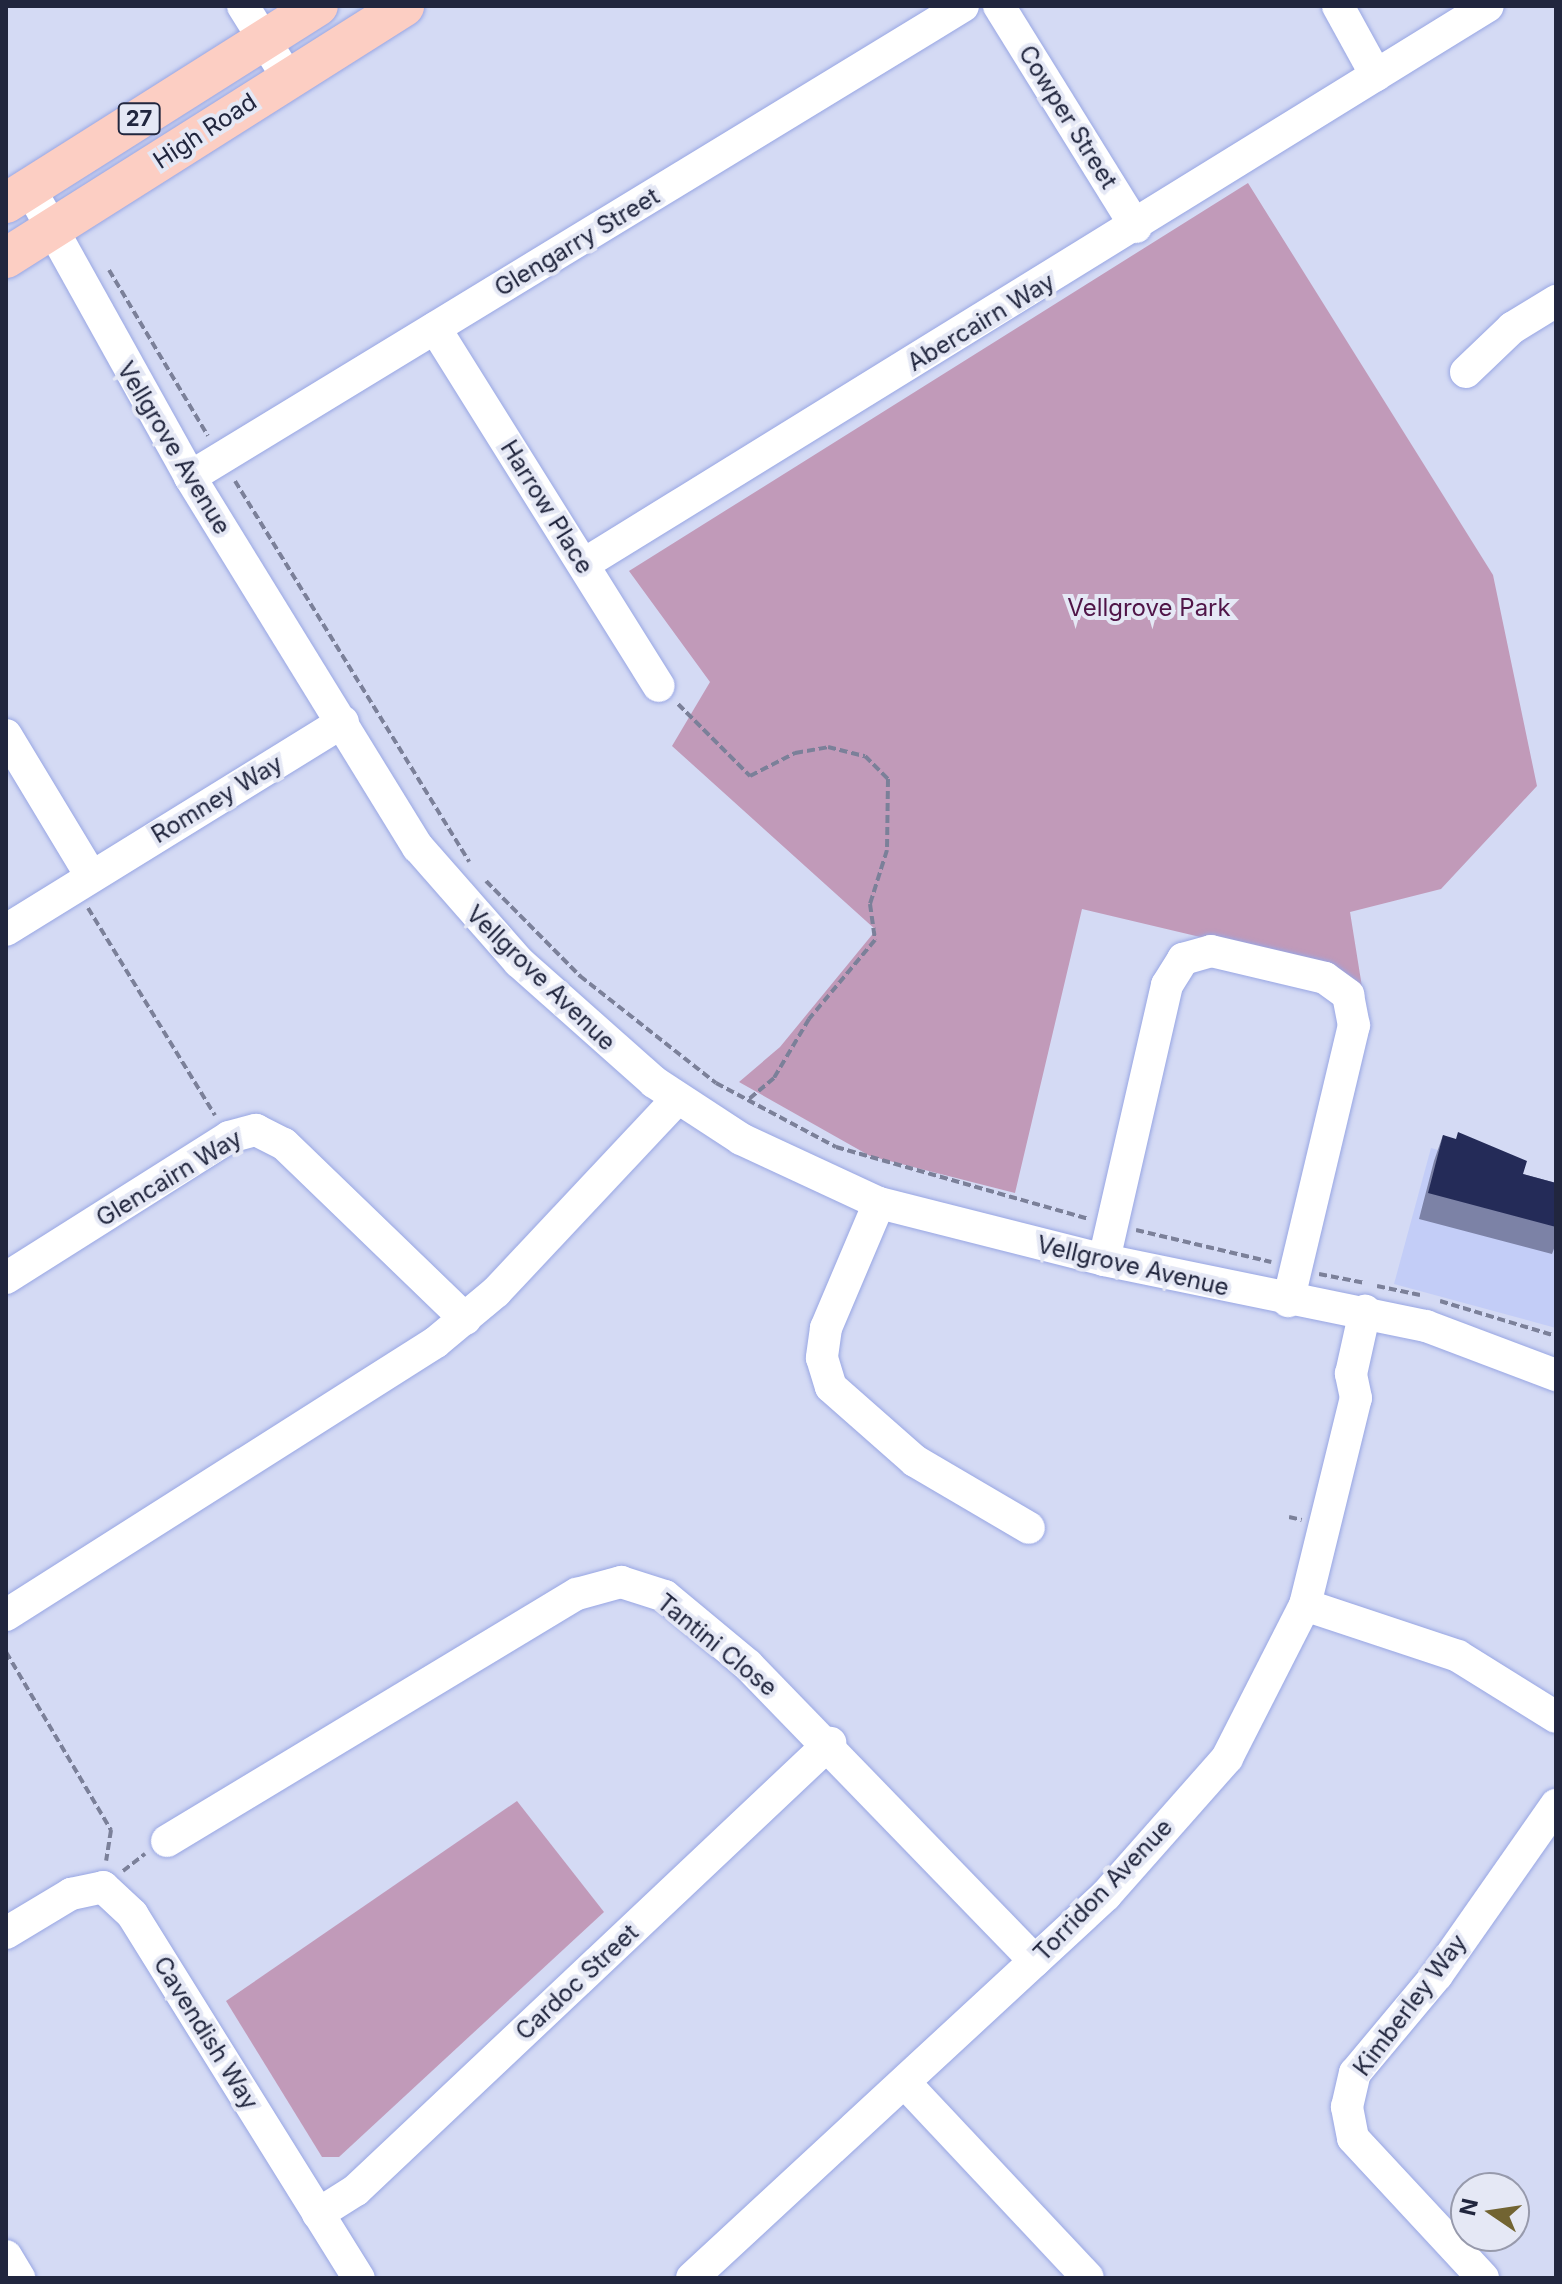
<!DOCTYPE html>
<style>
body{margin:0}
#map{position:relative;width:1562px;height:2284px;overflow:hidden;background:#d4daf4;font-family:Inter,sans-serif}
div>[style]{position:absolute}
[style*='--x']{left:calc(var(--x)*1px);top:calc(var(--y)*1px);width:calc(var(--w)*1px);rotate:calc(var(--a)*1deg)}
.built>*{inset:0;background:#c3cdf7}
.green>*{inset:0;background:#c19ab9}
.path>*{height:4px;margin-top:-2px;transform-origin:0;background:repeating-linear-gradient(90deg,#7b8099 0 8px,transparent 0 12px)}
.roads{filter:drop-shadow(0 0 2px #98a6e3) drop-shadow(0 0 2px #98a6e3)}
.minor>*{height:32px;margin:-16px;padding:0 16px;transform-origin:16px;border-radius:16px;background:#fff}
.major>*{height:40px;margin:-20px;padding:0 20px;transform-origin:20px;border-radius:20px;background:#fccec3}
.wall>*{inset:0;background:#7c82a6}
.building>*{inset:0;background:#242b58}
span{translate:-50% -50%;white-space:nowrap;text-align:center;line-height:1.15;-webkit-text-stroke:8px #e5e8f5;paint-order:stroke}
.shield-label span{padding:2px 6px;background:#e5e8f5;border:2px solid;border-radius:6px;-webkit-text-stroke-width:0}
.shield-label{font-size:22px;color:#21263e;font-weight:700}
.street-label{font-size:24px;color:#21263e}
.park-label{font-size:24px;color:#501548}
.frame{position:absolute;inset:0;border:8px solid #21263e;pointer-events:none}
.north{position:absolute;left:1450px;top:2172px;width:80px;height:80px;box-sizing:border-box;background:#e5e8f5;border:2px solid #979aac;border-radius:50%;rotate:283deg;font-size:22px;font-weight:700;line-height:32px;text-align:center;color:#21263e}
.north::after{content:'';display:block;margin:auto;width:28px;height:36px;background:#726432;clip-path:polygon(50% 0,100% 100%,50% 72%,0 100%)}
</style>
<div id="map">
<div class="built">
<div style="clip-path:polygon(1431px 1148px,1501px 1167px,1556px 1193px,1556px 1328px,1394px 1284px)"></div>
</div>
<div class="green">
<div style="clip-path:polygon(1248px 183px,1493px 575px,1537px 786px,1441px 889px,1350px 912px,1362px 987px,1339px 970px,1082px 909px,1015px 1193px,870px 1156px,739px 1082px,780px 1047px,876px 930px,672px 746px,710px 682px,629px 571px)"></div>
<div style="clip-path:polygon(517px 1801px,604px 1912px,339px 2157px,322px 2157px,226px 2001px)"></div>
</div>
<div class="path">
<div style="--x:109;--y:270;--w:193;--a:59.2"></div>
<div style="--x:235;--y:481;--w:447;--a:58.4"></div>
<div style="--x:678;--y:704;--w:102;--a:45"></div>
<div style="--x:750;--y:776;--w:51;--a:-27.1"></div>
<div style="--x:795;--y:753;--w:34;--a:-10"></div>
<div style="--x:828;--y:747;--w:38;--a:14"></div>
<div style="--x:865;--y:756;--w:33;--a:45"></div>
<div style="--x:888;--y:779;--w:71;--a:90.8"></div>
<div style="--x:887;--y:850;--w:57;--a:107.5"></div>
<div style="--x:870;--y:904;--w:36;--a:82"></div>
<div style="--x:875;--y:940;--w:103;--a:129.9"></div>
<div style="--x:809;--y:1019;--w:69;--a:120.7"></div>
<div style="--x:774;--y:1078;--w:35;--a:140"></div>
<div style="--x:486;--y:881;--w:134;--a:45.3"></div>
<div style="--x:580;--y:976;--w:173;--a:38.2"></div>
<div style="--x:716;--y:1083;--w:136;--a:28.1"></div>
<div style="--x:836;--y:1147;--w:262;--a:15.9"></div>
<div style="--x:88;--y:908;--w:243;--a:58.5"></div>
<div style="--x:1136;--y:1230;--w:139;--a:13.3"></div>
<div style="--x:1319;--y:1274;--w:47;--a:11.1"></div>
<div style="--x:1377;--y:1286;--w:44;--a:11.8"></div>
<div style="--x:1440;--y:1301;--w:121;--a:16.8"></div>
<div style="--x:1289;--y:1517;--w:13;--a:13"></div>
<div style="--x:6;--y:1652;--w:207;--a:59.5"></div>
<div style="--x:111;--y:1830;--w:31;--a:99"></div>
<div style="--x:123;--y:1871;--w:28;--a:-38"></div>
</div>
<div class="roads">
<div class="minor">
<div style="--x:243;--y:6;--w:85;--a:58"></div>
<div style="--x:999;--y:6;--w:260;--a:58.2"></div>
<div style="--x:1338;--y:6;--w:79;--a:61.2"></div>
<div style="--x:30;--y:189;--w:329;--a:60.9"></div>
<div style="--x:190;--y:477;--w:435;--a:58.4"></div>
<div style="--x:418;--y:847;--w:153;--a:48.7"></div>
<div style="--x:519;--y:962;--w:181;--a:41.6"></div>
<div style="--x:654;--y:1082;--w:104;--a:33.2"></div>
<div style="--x:741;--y:1139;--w:152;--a:24.9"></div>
<div style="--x:879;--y:1203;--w:232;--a:14.2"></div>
<div style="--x:1104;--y:1260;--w:329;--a:11.6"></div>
<div style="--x:1426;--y:1326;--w:139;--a:20.7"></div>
<div style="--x:435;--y:328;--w:422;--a:58"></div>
<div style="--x:1466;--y:372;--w:64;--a:-43.7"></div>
<div style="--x:1512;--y:328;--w:52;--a:-31.5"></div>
<div style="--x:190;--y:477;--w:905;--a:-31.35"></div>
<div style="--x:584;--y:564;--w:1062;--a:-31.69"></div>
<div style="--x:6;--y:735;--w:165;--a:58.9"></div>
<div style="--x:6;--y:930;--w:396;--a:-31.7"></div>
<div style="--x:879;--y:1203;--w:136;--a:113"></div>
<div style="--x:826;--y:1328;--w:30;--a:98"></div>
<div style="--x:822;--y:1358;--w:30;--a:73"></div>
<div style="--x:831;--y:1387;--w:112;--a:41.4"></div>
<div style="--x:915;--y:1461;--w:132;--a:30.4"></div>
<div style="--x:1104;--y:1260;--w:282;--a:-77.1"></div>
<div style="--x:1167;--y:985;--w:31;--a:-58"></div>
<div style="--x:1183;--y:959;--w:29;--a:-16"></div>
<div style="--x:1211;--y:951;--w:117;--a:13.3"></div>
<div style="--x:1325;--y:978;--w:29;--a:36"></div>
<div style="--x:1348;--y:995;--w:31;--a:79"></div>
<div style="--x:1354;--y:1025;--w:284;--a:103.4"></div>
<div style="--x:6;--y:1278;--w:264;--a:-32.3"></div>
<div style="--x:229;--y:1137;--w:28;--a:-15"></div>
<div style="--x:256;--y:1130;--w:31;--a:27"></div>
<div style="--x:284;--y:1144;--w:252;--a:44"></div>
<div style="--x:1305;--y:1605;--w:161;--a:18.4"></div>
<div style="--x:1458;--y:1656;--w:115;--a:31.9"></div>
<div style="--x:6;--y:1615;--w:509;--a:-32.41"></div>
<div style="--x:436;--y:1342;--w:78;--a:-39.8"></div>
<div style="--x:496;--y:1292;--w:265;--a:-46.8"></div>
<div style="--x:167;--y:1841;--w:479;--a:-31.1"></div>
<div style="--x:577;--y:1594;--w:46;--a:-15.3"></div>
<div style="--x:621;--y:1582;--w:46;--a:17.7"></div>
<div style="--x:665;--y:1596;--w:108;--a:39.7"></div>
<div style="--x:748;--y:1665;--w:412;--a:45.9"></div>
<div style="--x:6;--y:1933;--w:76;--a:-31"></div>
<div style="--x:71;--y:1894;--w:33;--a:-12"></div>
<div style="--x:103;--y:1887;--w:40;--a:43"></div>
<div style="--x:132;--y:1914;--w:429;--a:58.1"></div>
<div style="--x:905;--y:2083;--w:267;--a:46.8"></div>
<div style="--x:318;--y:2214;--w:45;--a:-32.3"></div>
<div style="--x:356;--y:2190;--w:652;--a:-43.32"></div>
<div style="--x:6;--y:2256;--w:26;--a:59"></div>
<div style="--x:692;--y:2278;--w:564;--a:-42.77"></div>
<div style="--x:1106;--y:1895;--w:183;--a:-48.5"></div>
<div style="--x:1227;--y:1758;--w:172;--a:-63"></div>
<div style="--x:1305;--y:1605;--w:213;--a:-76.2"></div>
<div style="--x:1356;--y:1398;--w:25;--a:-102"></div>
<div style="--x:1351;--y:1374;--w:65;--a:-77.5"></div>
<div style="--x:1483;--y:2278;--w:191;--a:-132.9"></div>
<div style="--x:1353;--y:2138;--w:32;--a:-101"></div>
<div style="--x:1347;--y:2107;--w:35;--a:-77"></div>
<div style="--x:1355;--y:2073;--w:128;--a:-50.1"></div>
<div style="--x:1437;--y:1975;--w:208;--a:-55"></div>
</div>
<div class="major">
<div style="--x:6;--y:203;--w:369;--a:-32.3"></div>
<div style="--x:6;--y:258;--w:471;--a:-32.3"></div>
</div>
</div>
<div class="wall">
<div style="clip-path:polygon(1443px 1135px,1523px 1174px,1556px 1183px,1556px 1243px,1552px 1254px,1419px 1219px,1434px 1161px)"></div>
</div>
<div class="building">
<div style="clip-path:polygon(1458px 1132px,1527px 1161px,1523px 1174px,1556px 1183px,1556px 1227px,1428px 1193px,1443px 1135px,1456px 1139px)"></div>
</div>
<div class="shield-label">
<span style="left:139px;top:119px">27</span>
</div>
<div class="street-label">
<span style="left:1068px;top:117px;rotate:58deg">Cowper Street</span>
<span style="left:205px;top:131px;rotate:-33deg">High Road</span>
<span style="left:577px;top:242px;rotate:-31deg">Glengarry Street</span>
<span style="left:981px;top:322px;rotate:-31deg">Abercairn Way</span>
<span style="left:174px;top:448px;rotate:59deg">Vellgrove Avenue</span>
<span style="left:547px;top:507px;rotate:58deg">Harrow Place</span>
<span style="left:217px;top:799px;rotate:-31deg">Romney Way</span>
<span style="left:541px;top:978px;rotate:44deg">Vellgrove Avenue</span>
<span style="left:169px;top:1178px;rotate:-31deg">Glencairn Way</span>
<span style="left:1133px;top:1266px;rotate:13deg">Vellgrove Avenue</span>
<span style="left:717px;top:1645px;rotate:39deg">Tantini Close</span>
<span style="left:1103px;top:1890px;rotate:-46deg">Torridon Avenue</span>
<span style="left:577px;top:1982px;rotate:-43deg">Cardoc Street</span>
<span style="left:1410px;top:2005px;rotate:-53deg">Kimberley Way</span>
<span style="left:206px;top:2033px;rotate:58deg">Cavendish Way</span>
</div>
<div class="park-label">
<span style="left:1149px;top:608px">Vellgrove Park</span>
</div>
<div class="frame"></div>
<div class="north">N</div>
</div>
